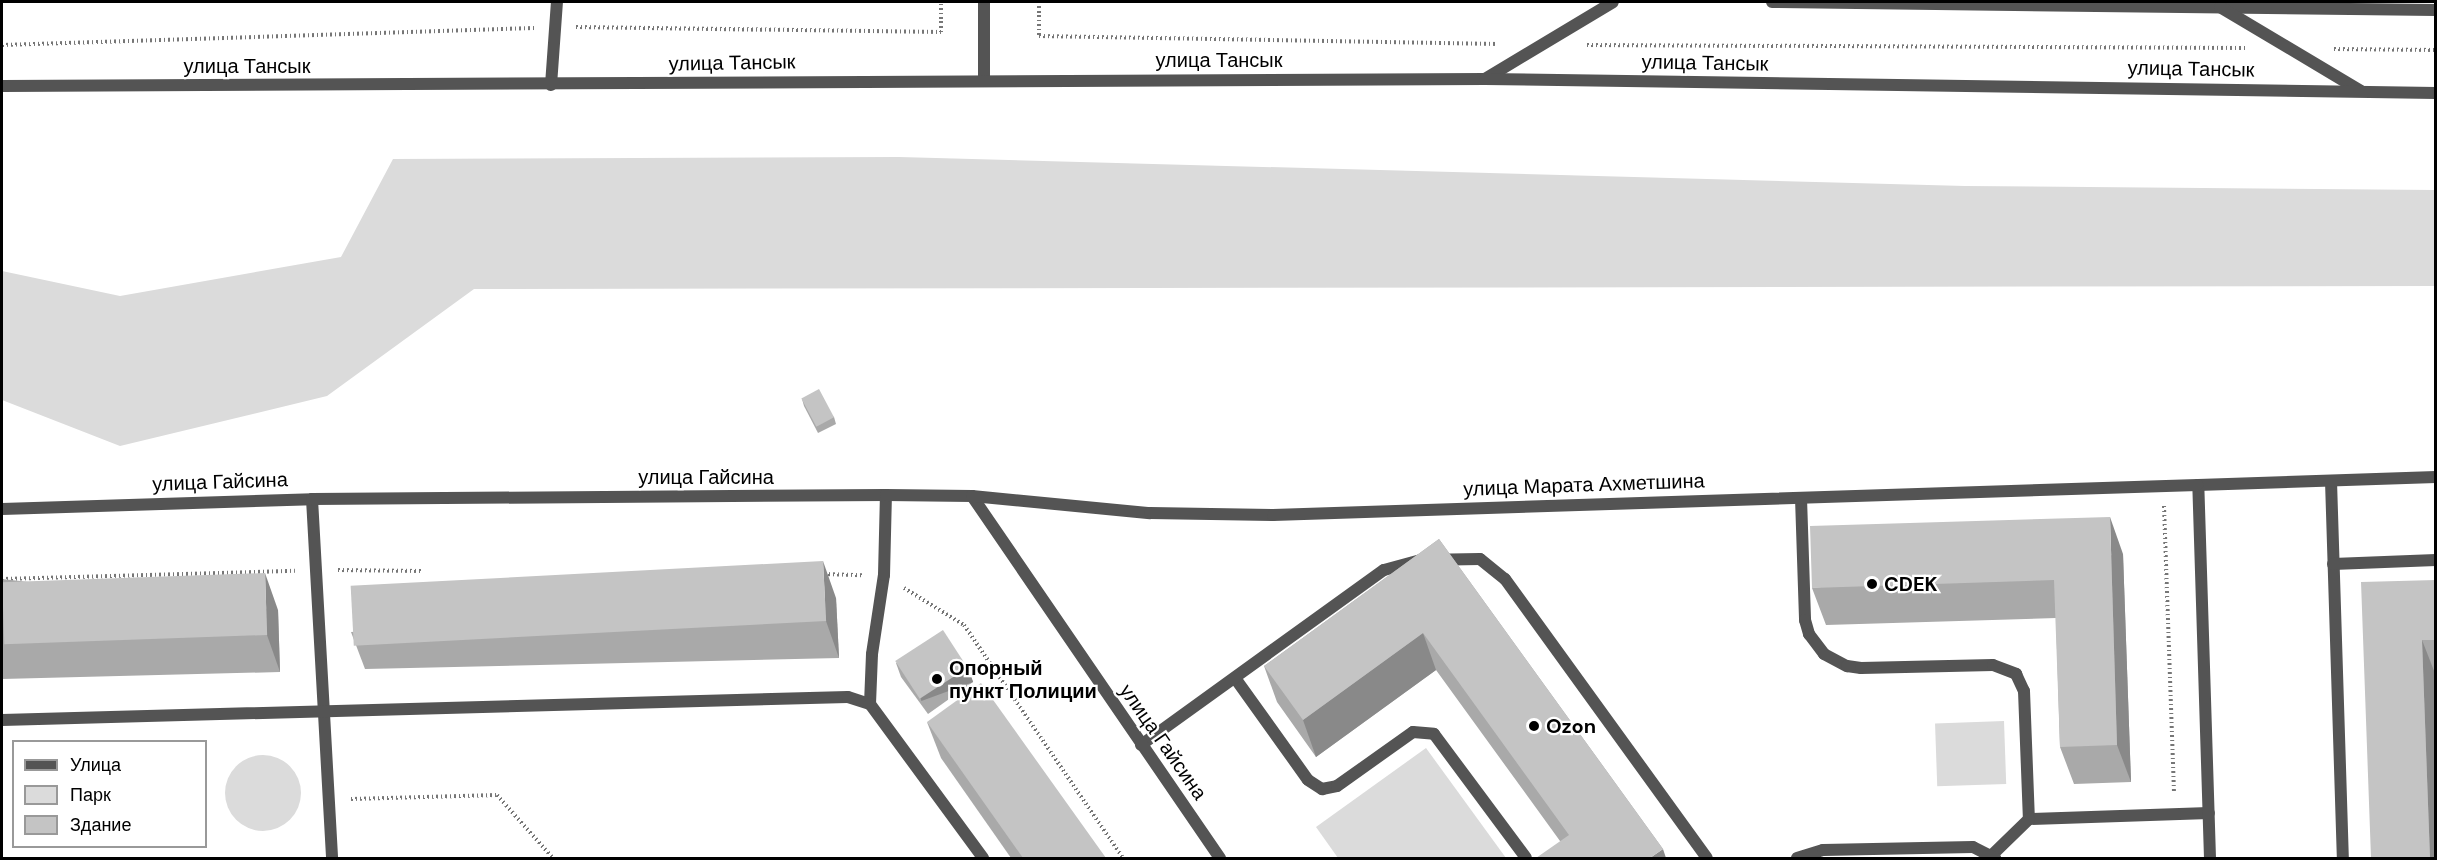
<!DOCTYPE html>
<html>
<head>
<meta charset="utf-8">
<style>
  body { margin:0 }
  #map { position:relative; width:2437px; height:860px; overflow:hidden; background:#fff; font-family:"DM Sans",sans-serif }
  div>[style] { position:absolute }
  .green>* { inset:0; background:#dbdbdb; transform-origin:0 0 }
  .round { border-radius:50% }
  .path>* { height:4px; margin-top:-2px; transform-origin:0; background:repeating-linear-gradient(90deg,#767676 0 1.5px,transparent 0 4.5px) }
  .lane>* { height:12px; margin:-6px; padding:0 6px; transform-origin:6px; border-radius:6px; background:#545454 }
  .street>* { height:12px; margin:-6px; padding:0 6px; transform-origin:6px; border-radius:6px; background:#545454 }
  .wall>* { inset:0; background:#a9a9a9 }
  .shaded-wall>* { inset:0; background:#898989; transform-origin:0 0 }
  .building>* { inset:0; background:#c4c4c4; transform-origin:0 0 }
  .dots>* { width:16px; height:16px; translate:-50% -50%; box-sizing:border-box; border:3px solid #fff; border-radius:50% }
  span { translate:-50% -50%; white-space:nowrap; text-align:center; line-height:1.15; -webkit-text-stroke:4.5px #fff; paint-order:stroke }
  .street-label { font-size:20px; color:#000 }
  .poi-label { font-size:20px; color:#000; font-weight:700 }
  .left { translate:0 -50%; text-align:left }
  .frame { position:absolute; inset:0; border:3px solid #000; pointer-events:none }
  .legend { position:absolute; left:12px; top:740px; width:195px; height:108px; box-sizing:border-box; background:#fff; border:2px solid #999; margin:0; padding:8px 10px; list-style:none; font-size:18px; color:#000 }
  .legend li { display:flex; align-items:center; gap:12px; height:30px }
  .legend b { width:30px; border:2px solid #999 }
</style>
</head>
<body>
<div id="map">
  <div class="green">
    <i style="clip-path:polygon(899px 157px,1965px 186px,2435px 190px,2435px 286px,474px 289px,327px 396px,120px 446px,2px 400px,2px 271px,120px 296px,341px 257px,393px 159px)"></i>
    <i style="left:2004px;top:721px;width:63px;height:69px;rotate:88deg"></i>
    <i style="clip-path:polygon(1426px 748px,1506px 858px,1338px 858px,1316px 827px)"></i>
    <i class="round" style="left:225px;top:755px;width:76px;height:76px"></i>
  </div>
  <div class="path">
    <i style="left:1039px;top:2px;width:34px;rotate:90deg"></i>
    <i style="left:1039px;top:36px;width:459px;rotate:1deg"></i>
    <i style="left:576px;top:27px;width:365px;rotate:0.8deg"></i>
    <i style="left:941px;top:32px;width:30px;rotate:-90deg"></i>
    <i style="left:2px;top:45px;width:533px;rotate:-1.83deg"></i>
    <i style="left:1587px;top:45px;width:658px;rotate:0.26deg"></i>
    <i style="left:2334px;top:49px;width:102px;rotate:0.6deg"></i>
    <i style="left:2164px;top:506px;width:287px;rotate:88deg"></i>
    <i style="left:338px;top:570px;width:83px;rotate:0.7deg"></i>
    <i style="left:824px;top:574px;width:38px;rotate:2deg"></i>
    <i style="left:2px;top:579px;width:293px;rotate:-1.6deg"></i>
    <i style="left:904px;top:588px;width:70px;rotate:31.7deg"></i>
    <i style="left:964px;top:625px;width:282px;rotate:55.7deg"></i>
    <i style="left:351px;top:799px;width:146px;rotate:-1.6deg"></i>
    <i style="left:497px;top:795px;width:84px;rotate:48.4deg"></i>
  </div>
  <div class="lane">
    <i style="left:1772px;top:2px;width:664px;rotate:0.69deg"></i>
    <i style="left:2220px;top:7px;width:164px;rotate:30.8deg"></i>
    <i style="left:1485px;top:79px;width:149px;rotate:-31deg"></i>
    <i style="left:551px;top:85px;width:83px;rotate:-85.9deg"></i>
    <i style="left:2331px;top:481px;width:377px;rotate:88.2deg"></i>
    <i style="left:1801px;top:498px;width:122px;rotate:88.1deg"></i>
    <i style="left:1805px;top:620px;width:15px;rotate:74deg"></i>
    <i style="left:1809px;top:634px;width:25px;rotate:53deg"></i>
    <i style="left:1824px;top:654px;width:26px;rotate:28deg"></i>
    <i style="left:1847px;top:666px;width:14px;rotate:8deg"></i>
    <i style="left:1861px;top:668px;width:132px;rotate:-1.3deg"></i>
    <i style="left:1993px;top:665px;width:25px;rotate:21deg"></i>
    <i style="left:2016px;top:674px;width:19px;rotate:65deg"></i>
    <i style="left:2024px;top:691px;width:128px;rotate:87.8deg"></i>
    <i style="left:2029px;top:819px;width:180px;rotate:-1.9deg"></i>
    <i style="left:312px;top:499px;width:360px;rotate:86.8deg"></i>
    <i style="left:2333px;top:564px;width:103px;rotate:-2.2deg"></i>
    <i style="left:1235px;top:678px;width:125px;rotate:54.4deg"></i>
    <i style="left:1308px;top:780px;width:17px;rotate:33deg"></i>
    <i style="left:1322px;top:789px;width:15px;rotate:-11deg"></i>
    <i style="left:1337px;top:786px;width:93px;rotate:-35.4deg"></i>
    <i style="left:1413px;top:732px;width:21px;rotate:5deg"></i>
    <i style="left:1434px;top:734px;width:154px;rotate:53.4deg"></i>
    <i style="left:870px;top:704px;width:50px;rotate:-87.7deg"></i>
    <i style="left:872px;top:654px;width:80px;rotate:-81.4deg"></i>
    <i style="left:884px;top:575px;width:80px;rotate:-88.6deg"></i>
    <i style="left:2px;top:720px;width:846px;rotate:-1.56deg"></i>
    <i style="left:848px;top:697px;width:23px;rotate:18deg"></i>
    <i style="left:870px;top:704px;width:191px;rotate:53.7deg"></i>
    <i style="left:1141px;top:745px;width:299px;rotate:-35.8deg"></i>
    <i style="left:1384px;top:570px;width:38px;rotate:-15deg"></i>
    <i style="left:1421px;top:560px;width:59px;rotate:-1deg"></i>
    <i style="left:1480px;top:559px;width:32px;rotate:39deg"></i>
    <i style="left:1505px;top:579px;width:344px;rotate:54.1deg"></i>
    <i style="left:1992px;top:855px;width:52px;rotate:-44.2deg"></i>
    <i style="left:1797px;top:858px;width:27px;rotate:-17deg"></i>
    <i style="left:1823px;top:850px;width:150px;rotate:-1.1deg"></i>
    <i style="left:1973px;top:847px;width:25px;rotate:27deg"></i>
    <i style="left:2210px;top:858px;width:373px;rotate:-91.8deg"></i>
    <i style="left:2198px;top:485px;width:238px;rotate:-1.9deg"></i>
  </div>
  <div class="street">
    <i style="left:984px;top:2px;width:77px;rotate:90deg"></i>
    <i style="left:2px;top:86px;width:1483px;rotate:-0.27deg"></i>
    <i style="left:1485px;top:79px;width:951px;rotate:0.84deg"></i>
    <i style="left:972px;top:496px;width:439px;rotate:55.6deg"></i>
    <i style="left:2px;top:509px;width:310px;rotate:-1.8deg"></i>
    <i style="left:312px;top:499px;width:574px;rotate:-0.4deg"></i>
    <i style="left:886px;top:495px;width:86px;rotate:0.7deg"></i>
    <i style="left:972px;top:496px;width:179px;rotate:5.5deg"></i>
    <i style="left:1150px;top:513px;width:123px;rotate:0.9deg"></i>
    <i style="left:1273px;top:515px;width:925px;rotate:-1.86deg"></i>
  </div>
  <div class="wall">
    <i style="clip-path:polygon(802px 399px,834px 417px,836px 424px,818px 433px,804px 406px)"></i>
    <i style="clip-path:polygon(1439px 539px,1663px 849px,1560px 841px,1436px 670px,1316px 757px,1277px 702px,1264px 666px)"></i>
    <i style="clip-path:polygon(2123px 554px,2131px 782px,2074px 784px,2060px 747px,2056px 618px,1826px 625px,1812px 588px)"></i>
    <i style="clip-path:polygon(2px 579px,278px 610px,280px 672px,2px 679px)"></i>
    <i style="clip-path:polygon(2436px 580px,2436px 858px,2371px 858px)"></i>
    <i style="clip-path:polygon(836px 598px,839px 658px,365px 669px,351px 632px)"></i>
    <i style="clip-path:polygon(896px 663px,968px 668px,973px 682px,928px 714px,901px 677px)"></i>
    <i style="clip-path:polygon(927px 722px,1106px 858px,1011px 858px,941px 758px)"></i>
  </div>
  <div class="shaded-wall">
    <i style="clip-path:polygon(2110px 517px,2123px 554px,2131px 782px,2117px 745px)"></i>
    <i style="clip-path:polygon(823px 561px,836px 598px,839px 658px,826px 621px)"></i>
    <i style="clip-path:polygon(265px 573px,278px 610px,280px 672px,267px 635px)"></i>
    <i style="clip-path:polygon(1423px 633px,1436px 670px,1316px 757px,1303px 720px)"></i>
    <i style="clip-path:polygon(2422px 640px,2436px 676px,2436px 858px,2430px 858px)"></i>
    <i style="left:968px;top:668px;width:15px;height:55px;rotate:70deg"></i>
    <i style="clip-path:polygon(1663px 849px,1666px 858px,1650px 858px)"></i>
  </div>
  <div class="building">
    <i style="left:819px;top:389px;width:32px;height:20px;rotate:62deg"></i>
    <i style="clip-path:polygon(2110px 517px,2117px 745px,2060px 747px,2054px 580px,1812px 588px,1810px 526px)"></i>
    <i style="clip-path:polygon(1439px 539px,1663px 849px,1650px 858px,1536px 858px,1569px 835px,1423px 633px,1303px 720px,1264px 666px)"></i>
    <i style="left:823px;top:561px;width:60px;height:473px;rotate:87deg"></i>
    <i style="left:265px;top:573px;width:62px;height:263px;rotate:88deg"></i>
    <i style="clip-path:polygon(2436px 580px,2436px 640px,2422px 640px,2430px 858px,2371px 858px,2361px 582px)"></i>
    <i style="left:943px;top:630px;width:45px;height:57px;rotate:57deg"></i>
    <i style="clip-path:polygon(981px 683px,1106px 858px,1023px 858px,927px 722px)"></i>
  </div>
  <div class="dots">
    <i style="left:1872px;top:584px;background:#000"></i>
    <i style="left:937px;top:679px;background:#000"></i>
    <i style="left:1534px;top:726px;background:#000"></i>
  </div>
  <div class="street-label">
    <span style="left:1219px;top:60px">улица Тансык</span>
    <span style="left:732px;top:63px;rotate:-1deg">улица Тансык</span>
    <span style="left:1705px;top:63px;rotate:1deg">улица Тансык</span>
    <span style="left:247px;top:66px">улица Тансык</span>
    <span style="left:2191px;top:69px;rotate:1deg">улица Тансык</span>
    <span style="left:706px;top:477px">улица Гайсина</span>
    <span style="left:220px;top:482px;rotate:-2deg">улица Гайсина</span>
    <span style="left:1584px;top:485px;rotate:-2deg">улица Марата Ахметшина</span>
    <span style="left:1163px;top:742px;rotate:55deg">улица Гайсина</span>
  </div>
  <div class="poi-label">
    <span class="left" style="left:1884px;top:584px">CDEK</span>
    <span class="left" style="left:949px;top:680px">Опорный<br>пункт Полиции</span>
    <span class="left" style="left:1546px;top:726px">Ozon</span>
  </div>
  <div class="frame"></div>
  <ul class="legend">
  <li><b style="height:8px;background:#545454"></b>Улица</li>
  <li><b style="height:16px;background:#dbdbdb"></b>Парк</li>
  <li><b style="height:16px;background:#c4c4c4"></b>Здание</li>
  </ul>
</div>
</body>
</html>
